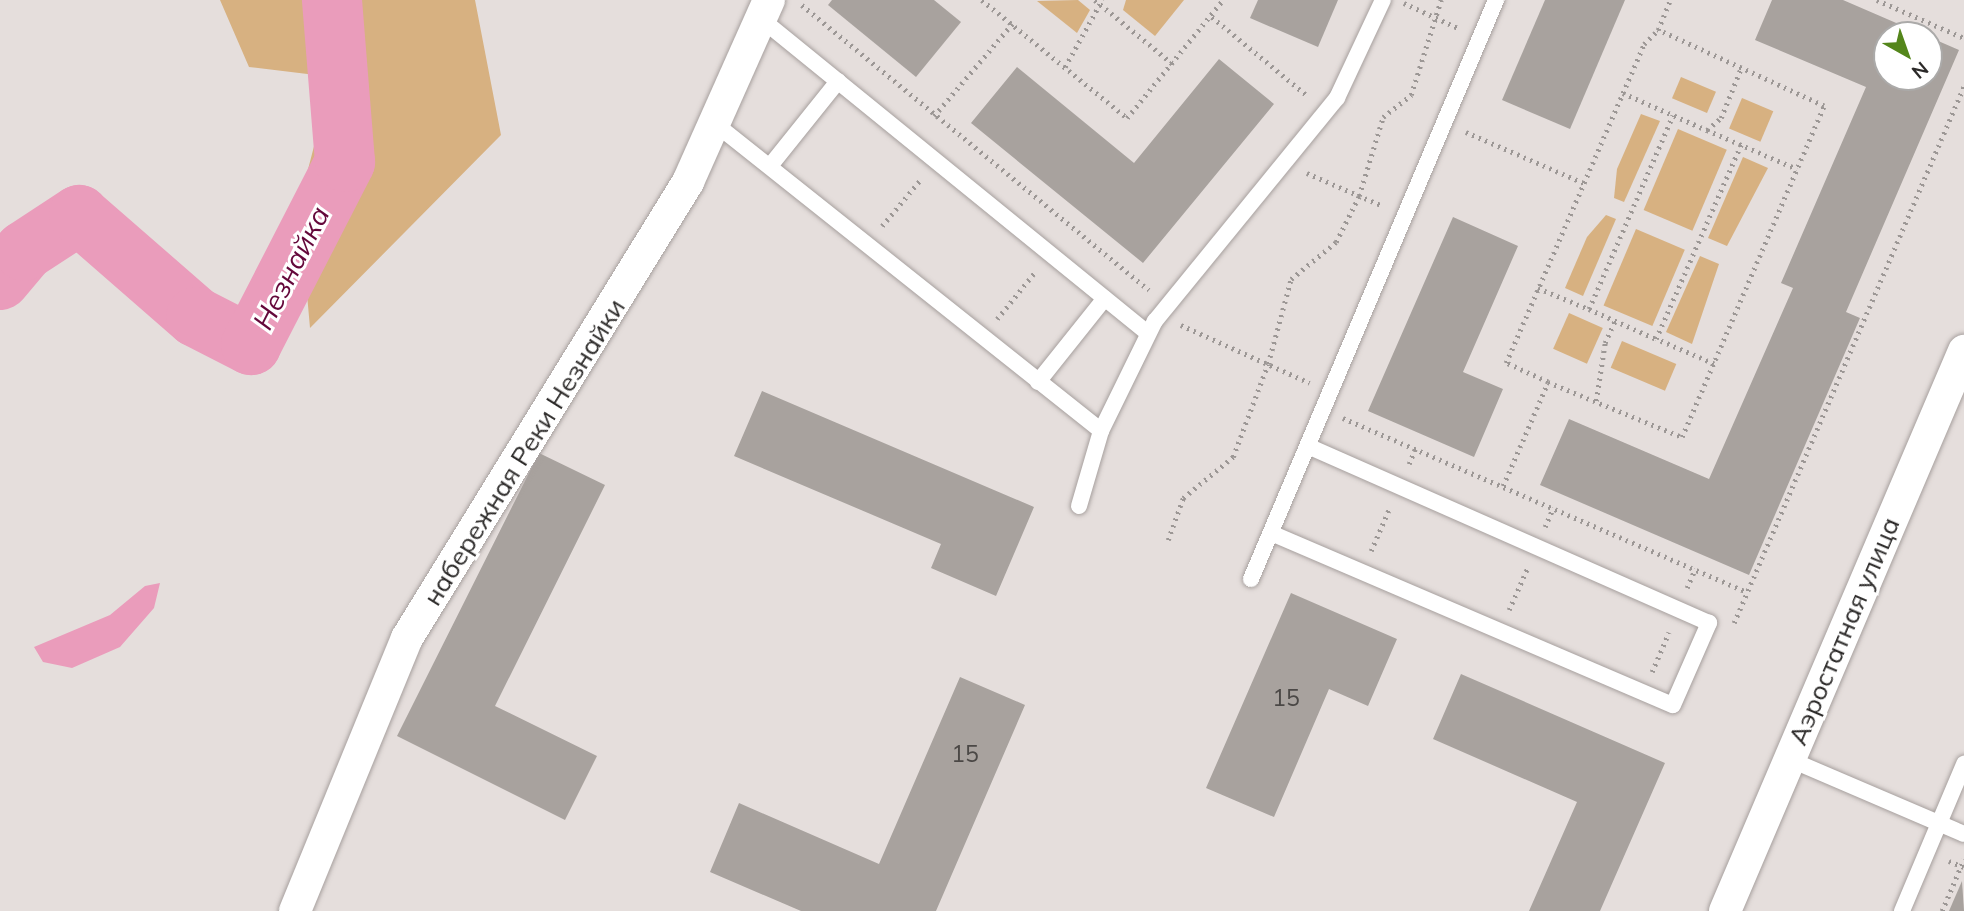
<!DOCTYPE html>
<html>
<head>
<meta charset="utf-8">
<style>
  body { margin:0 }
  #map { position:relative; width:1964px; height:911px; overflow:hidden; background:#e5dedc; font-family:Mulish,sans-serif }
  div>[style] { position:absolute }
  .green>* { inset:0; background:#d7b181; transform-origin:0 0 }
  .water>* { inset:0; background:#ea9cbb }
  .river>* { height:60px; margin:-30px; padding:0 30px; transform-origin:30px; border-radius:30px; background:#ea9cbb }
  .building>* { inset:0; background:#a8a29e }
  .path>* { height:4.5px; margin-top:-2.25px; transform-origin:0; background:repeating-linear-gradient(90deg,#9c9795 0 2px,transparent 0 7px) }
  .roads { filter:drop-shadow(0 0 2px #a7a09e) drop-shadow(0 0 2px #a7a09e) }
  .lane>* { height:16px; margin:-8px; padding:0 8px; transform-origin:8px; border-radius:8px; background:#fff }
  .street>* { height:32px; margin:-16px; padding:0 16px; transform-origin:16px; border-radius:16px; background:#fff }
  span { translate:-50% -50%; white-space:nowrap; text-align:center; line-height:1.15; -webkit-text-stroke:6px #fff; paint-order:stroke }
  .number-label { font-size:23px; color:#4b4846 }
  .number-label span { -webkit-text-stroke-width:0 }
  .street-label { font-size:26px; color:#2c2a29 }
  .water-label { font-size:28px; color:#64073a; font-style:italic }
  .north { position:absolute; left:1873px; top:21px; width:70px; height:70px; box-sizing:border-box; background:#fff; border:2px solid #abaaa9; border-radius:50%; rotate:140deg; font-size:19px; font-weight:700; line-height:28px; text-align:center; color:#2c2a29 }
  .north::after { content:''; display:block; margin:auto; width:24px; height:32px; background:#54861b; clip-path:polygon(50% 0,100% 100%,50% 72%,0 100%) }
</style>
</head>
<body>
<div id="map">
  <div class="green">
    <i style="clip-path:polygon(220px 0,475px 0,501px 135px,310px 328px,299px 204px,332px 77px,249px 67px)"></i>
    <i style="clip-path:polygon(1078px 0,1090px 10px,1077px 33px,1037px 1px)"></i>
    <i style="clip-path:polygon(1126px 0,1184px 0,1155px 36px,1123px 10px)"></i>
    <i style="left:1681px;top:77px;width:38px;height:23px;rotate:23deg"></i>
    <i style="left:1742px;top:98px;width:34px;height:33px;rotate:23deg"></i>
    <i style="clip-path:polygon(1641px 114px,1660px 121px,1624px 202px,1614px 198px,1617px 169px)"></i>
    <i style="left:1678px;top:129px;width:53px;height:88px;rotate:23deg"></i>
    <i style="clip-path:polygon(1743px 157px,1768px 168px,1727px 246px,1708px 238px)"></i>
    <i style="clip-path:polygon(1606px 215px,1616px 219px,1583px 296px,1565px 288px,1587px 237px)"></i>
    <i style="left:1636px;top:229px;width:53px;height:83px;rotate:23deg"></i>
    <i style="clip-path:polygon(1700px 256px,1719px 264px,1692px 344px,1666px 332px)"></i>
    <i style="left:1569px;top:313px;width:37px;height:39px;rotate:24deg"></i>
    <i style="left:1622px;top:341px;width:59px;height:29px;rotate:23deg"></i>
  </div>
  <div class="water">
    <i style="clip-path:polygon(160px 583px,154px 608px,120px 647px,72px 668px,43px 662px,34px 647px,110px 615px,145px 586px)"></i>
  </div>
  <div class="river">
    <i style="left:0;top:280px;width:38px;rotate:-50deg"></i>
    <i style="left:24px;top:251px;width:66px;rotate:-33.2deg"></i>
    <i style="left:79px;top:215px;width:155px;rotate:41.1deg"></i>
    <i style="left:196px;top:317px;width:62px;rotate:27deg"></i>
    <i style="left:251px;top:345px;width:206px;rotate:-62.8deg"></i>
    <i style="left:345px;top:162px;width:163px;rotate:-94.6deg"></i>
  </div>
  <div class="building">
    <i style="clip-path:polygon(832px 0,934px 0,961px 22px,916px 77px,828px 5px)"></i>
    <i style="clip-path:polygon(1258px 0,1338px 0,1318px 47px,1250px 18px)"></i>
    <i style="clip-path:polygon(1545px 0,1625px 0,1570px 129px,1502px 100px)"></i>
    <i style="clip-path:polygon(1772px 0,1843px 0,1924px 35px,1887px 35px,1887px 77px,1929px 77px,1929px 37px,1959px 50px,1846px 312px,1860px 318px,1749px 575px,1540px 485px,1569px 419px,1709px 479px,1793px 288px,1781px 283px,1866px 87px,1755px 40px)"></i>
    <i style="clip-path:polygon(1219px 59px,1274px 104px,1143px 263px,971px 123px,1017px 67px,1134px 163px)"></i>
    <i style="clip-path:polygon(1453px 217px,1518px 246px,1463px 372px,1503px 389px,1474px 457px,1368px 411px)"></i>
    <i style="clip-path:polygon(762px 391px,1034px 507px,996px 596px,931px 568px,941px 544px,734px 456px)"></i>
    <i style="clip-path:polygon(539px 453px,605px 485px,495px 706px,597px 756px,565px 820px,397px 736px)"></i>
    <i style="clip-path:polygon(1291px 593px,1397px 639px,1368px 706px,1329px 689px,1274px 817px,1206px 788px)"></i>
    <i style="clip-path:polygon(1461px 674px,1665px 763px,1600px 911px,1529px 911px,1577px 802px,1433px 739px)"></i>
    <i style="clip-path:polygon(960px 677px,1025px 705px,936px 911px,801px 911px,710px 872px,739px 803px,879px 864px)"></i>
    <i style="clip-path:polygon(1962px 881px,1964px 911px,1949px 911px)"></i>
  </div>
  <div class="path">
    <i style="left:982px;top:0;width:187px;rotate:39.1deg"></i>
    <i style="left:1127px;top:118px;width:152px;rotate:-50.9deg"></i>
    <i style="left:1095px;top:0;width:101px;rotate:39.4deg"></i>
    <i style="left:1877px;top:0;width:95px;rotate:23.6deg"></i>
    <i style="left:1404px;top:3px;width:62px;rotate:24.9deg"></i>
    <i style="left:802px;top:5px;width:449px;rotate:39.4deg"></i>
    <i style="left:1212px;top:17px;width:124px;rotate:39.5deg"></i>
    <i style="left:1065px;top:67px;width:77px;rotate:-61.1deg"></i>
    <i style="left:1623px;top:93px;width:92px;rotate:23.8deg"></i>
    <i style="left:1707px;top:130px;width:18px;rotate:-41deg"></i>
    <i style="left:1721px;top:118px;width:54px;rotate:-68.2deg"></i>
    <i style="left:934px;top:116px;width:121px;rotate:-49.7deg"></i>
    <i style="left:1707px;top:130px;width:98px;rotate:23.4deg"></i>
    <i style="left:1466px;top:132px;width:129px;rotate:23.4deg"></i>
    <i style="left:1307px;top:173px;width:83px;rotate:23.5deg"></i>
    <i style="left:882px;top:226px;width:61px;rotate:-50.3deg"></i>
    <i style="left:1538px;top:288px;width:55px;rotate:22.4deg"></i>
    <i style="left:1589px;top:309px;width:211px;rotate:-66.6deg"></i>
    <i style="left:1589px;top:309px;width:73px;rotate:24.1deg"></i>
    <i style="left:997px;top:319px;width:60px;rotate:-51deg"></i>
    <i style="left:1181px;top:325px;width:141px;rotate:24.2deg"></i>
    <i style="left:1714px;top:364px;width:63px;rotate:-156.7deg"></i>
    <i style="left:1656px;top:339px;width:213px;rotate:-66.4deg"></i>
    <i style="left:1548px;top:382px;width:46px;rotate:-155.7deg"></i>
    <i style="left:1506px;top:363px;width:348px;rotate:-66.6deg"></i>
    <i style="left:1644px;top:44px;width:20px;rotate:-45deg"></i>
    <i style="left:1596px;top:401px;width:59px;rotate:-81.2deg"></i>
    <i style="left:1605px;top:343px;width:24px;rotate:-66deg"></i>
    <i style="left:1343px;top:418px;width:440px;rotate:23.3deg"></i>
    <i style="left:1409px;top:464px;width:16px;rotate:-68deg"></i>
    <i style="left:1503px;top:486px;width:113px;rotate:-66.6deg"></i>
    <i style="left:1548px;top:382px;width:145px;rotate:22.3deg"></i>
    <i style="left:1682px;top:437px;width:360px;rotate:-66.8deg"></i>
    <i style="left:1824px;top:106px;width:183px;rotate:-155.4deg"></i>
    <i style="left:1658px;top:30px;width:32px;rotate:-68deg"></i>
    <i style="left:1545px;top:527px;width:21px;rotate:-67deg"></i>
    <i style="left:1168px;top:540px;width:45px;rotate:-70.3deg"></i>
    <i style="left:1183px;top:498px;width:65px;rotate:-39.4deg"></i>
    <i style="left:1233px;top:457px;width:99px;rotate:-69.4deg"></i>
    <i style="left:1268px;top:364px;width:88px;rotate:-74.9deg"></i>
    <i style="left:1291px;top:279px;width:58px;rotate:-39.4deg"></i>
    <i style="left:1336px;top:242px;width:51px;rotate:-63.4deg"></i>
    <i style="left:1359px;top:196px;width:83px;rotate:-73.1deg"></i>
    <i style="left:1383px;top:117px;width:36px;rotate:-38deg"></i>
    <i style="left:1411px;top:95px;width:100px;rotate:-72.5deg"></i>
    <i style="left:1371px;top:551px;width:48px;rotate:-66.6deg"></i>
    <i style="left:1687px;top:588px;width:21px;rotate:-67deg"></i>
    <i style="left:1509px;top:610px;width:47px;rotate:-66.2deg"></i>
    <i style="left:1734px;top:623px;width:584px;rotate:-66.81deg"></i>
    <i style="left:1652px;top:672px;width:43px;rotate:-67deg"></i>
    <i style="left:1949px;top:861px;width:16px;rotate:22deg"></i>
    <i style="left:1942px;top:911px;width:56px;rotate:-67.1deg"></i>
  </div>
  <div class="roads">
    <div class="lane">
      <i style="left:760px;top:18px;width:500px;rotate:39.1deg"></i>
      <i style="left:713px;top:122px;width:496px;rotate:38.5deg"></i>
      <i style="left:770px;top:166px;width:109px;rotate:-51.3deg"></i>
      <i style="left:1038px;top:382px;width:107px;rotate:-51.4deg"></i>
      <i style="left:1079px;top:506px;width:78px;rotate:-73.7deg"></i>
      <i style="left:1101px;top:431px;width:123px;rotate:-63.9deg"></i>
      <i style="left:1155px;top:321px;width:288px;rotate:-50.8deg"></i>
      <i style="left:1337px;top:98px;width:108px;rotate:-64.9deg"></i>
      <i style="left:1271px;top:533px;width:437px;rotate:23.2deg"></i>
      <i style="left:1673px;top:705px;width:90px;rotate:-66.3deg"></i>
      <i style="left:1709px;top:623px;width:438px;rotate:-156.2deg"></i>
      <i style="left:1251px;top:579px;width:629px;rotate:-67.06deg"></i>
      <i style="left:1789px;top:759px;width:190px;rotate:23.2deg"></i>
      <i style="left:1902px;top:911px;width:160px;rotate:-67.1deg"></i>
    </div>
    <div class="street">
      <i style="left:295px;top:911px;width:295px;rotate:-67.7deg"></i>
      <i style="left:407px;top:638px;width:536px;rotate:-58.36deg"></i>
      <i style="left:688px;top:182px;width:199px;rotate:-66deg"></i>
      <i style="left:1725px;top:911px;width:609px;rotate:-66.89deg"></i>
    </div>
  </div>
  <div class="number-label">
    <span style="left:1286px;top:698px">15</span>
    <span style="left:965px;top:754px">15</span>
  </div>
  <div class="street-label">
    <span style="left:524px;top:452px;rotate:-58deg">набережная Реки Незнайки</span>
    <span style="left:1844px;top:631px;rotate:-67deg">Аэростатная улица</span>
  </div>
  <div class="water-label">
    <span style="left:291px;top:268px;rotate:-63deg">Незнайка</span>
  </div>
  <div class="north">N</div>
</div>
</body>
</html>
